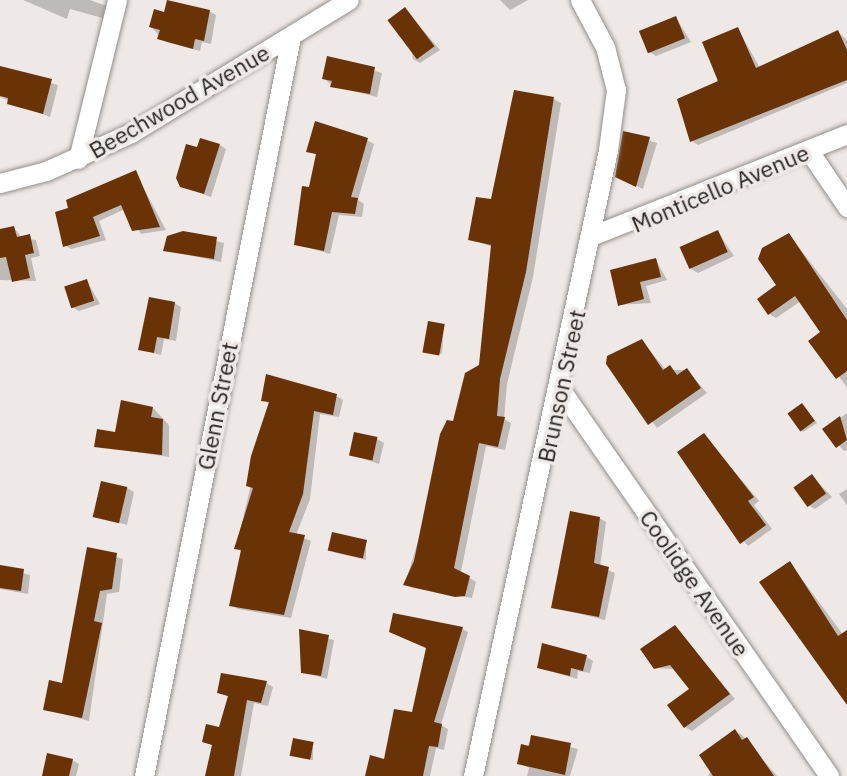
<!DOCTYPE html>
<html>
<head>
<meta charset="utf-8">
<style>
  body { margin:0 }
  #map { position:relative; width:847px; height:776px; overflow:hidden; background:#eee9e7; font-family:"IBM Plex Sans",sans-serif }
  div>[style] { position:absolute }
  .shadow>* { inset:0; background:#0003 }
  .building>* { inset:0; background:#6a3305; transform-origin:0 0 }
  .roads { filter:drop-shadow(0 0 2px #928e8c) drop-shadow(0 0 2px #928e8c) }
  .street>* { height:19px; margin:-9.5px; padding:0 9.5px; transform-origin:9.5px; border-radius:9.5px; background:#fff }
  span { translate:-50% -50%; white-space:nowrap; text-align:center; line-height:1.15; -webkit-text-stroke:7px #eee9e7; paint-order:stroke }
  .street-label { font-size:23px; color:#272625 }
</style>
</head>
<body>
<div id="map">
  <div class="shadow">
    <i style="clip-path:polygon(23px 0,90px 0,109px 7px,106px 19px,70px 9px,67px 19px)"></i>
    <i style="clip-path:polygon(500px 0,528px 0,510px 10px)"></i>
    <i style="clip-path:polygon(405px 9px,440px 50px,420px 63px,413px 59px)"></i>
    <i style="clip-path:polygon(209px 11px,216px 15px,211px 44px,202px 42px,200px 51px,166px 42px,151px 27px,165px 14px)"></i>
    <i style="clip-path:polygon(676px 18px,691px 42px,656px 56px,649px 52px)"></i>
    <i style="clip-path:polygon(738px 29px,760px 68px,838px 32px,847px 40px,847px 83px,698px 145px,692px 141px)"></i>
    <i style="clip-path:polygon(328px 58px,382px 73px,377px 97px,332px 86px,324px 78px)"></i>
    <i style="clip-path:polygon(0 68px,58px 85px,50px 117px,0 97px)"></i>
    <i style="clip-path:polygon(554px 99px,561px 103px,533px 277px,507px 384px,504px 419px,511px 423px,505px 450px,486px 446px,461px 572px,476px 582px,472px 598px,412px 588px,405px 584px,454px 423px,481px 366px,493px 247px,470px 239px)"></i>
    <i style="clip-path:polygon(624px 133px,657px 143px,643px 189px,624px 180px)"></i>
    <i style="clip-path:polygon(367px 140px,374px 144px,358px 200px,364px 204px,362px 217px,339px 215px,330px 254px,296px 244px,317px 155px,308px 151px)"></i>
    <i style="clip-path:polygon(220px 145px,226px 149px,211px 197px,181px 186px,199px 149px)"></i>
    <i style="clip-path:polygon(135px 172px,166px 230px,141px 234px,125px 209px,99px 221px,106px 240px,71px 249px,64px 245px,70px 209px)"></i>
    <i style="clip-path:polygon(14px 228px,22px 238px,36px 240px,40px 256px,31px 258px,36px 281px,0 280px,0 231px)"></i>
    <i style="clip-path:polygon(718px 232px,734px 256px,698px 273px,691px 269px)"></i>
    <i style="clip-path:polygon(183px 233px,224px 243px,221px 262px,165px 250px)"></i>
    <i style="clip-path:polygon(789px 235px,847px 309px,847px 387px,811px 341px,823px 332px,801px 301px,776px 318px,769px 314px)"></i>
    <i style="clip-path:polygon(656px 260px,667px 280px,646px 286px,651px 303px,619px 305px)"></i>
    <i style="clip-path:polygon(87px 281px,100px 304px,79px 311px,72px 307px)"></i>
    <i style="clip-path:polygon(174px 303px,181px 307px,176px 341px,164px 339px,161px 355px,140px 349px)"></i>
    <i style="clip-path:polygon(444px 325px,442px 354px,425px 351px)"></i>
    <i style="clip-path:polygon(642px 341px,666px 370px,687px 370px,707px 393px,657px 428px,608px 364px)"></i>
    <i style="clip-path:polygon(336px 396px,343px 400px,339px 417px,320px 414px,310px 499px,296px 535px,311px 541px,291px 618px,238px 609px,231px 605px,242px 552px,236px 548px,270px 404px,263px 400px)"></i>
    <i style="clip-path:polygon(802px 405px,817px 423px,803px 432px,801px 430px)"></i>
    <i style="clip-path:polygon(153px 408px,169px 425px,169px 457px,96px 446px)"></i>
    <i style="clip-path:polygon(847px 413px,847px 450px,844px 451px,824px 429px)"></i>
    <i style="clip-path:polygon(704px 435px,759px 501px,754px 505px,772px 529px,748px 546px,717px 511px)"></i>
    <i style="clip-path:polygon(377px 439px,384px 443px,379px 464px,351px 455px)"></i>
    <i style="clip-path:polygon(812px 476px,832px 497px,815px 509px,808px 505px)"></i>
    <i style="clip-path:polygon(127px 488px,134px 492px,127px 525px,96px 516px)"></i>
    <i style="clip-path:polygon(847px 489px,847px 505px,839px 494px)"></i>
    <i style="clip-path:polygon(599px 518px,606px 522px,600px 567px,615px 573px,605px 620px,552px 607px)"></i>
    <i style="clip-path:polygon(366px 542px,366px 560px,333px 552px)"></i>
    <i style="clip-path:polygon(88px 549px,123px 559px,119px 592px,107px 594px,89px 721px,45px 709px,64px 685px)"></i>
    <i style="clip-path:polygon(790px 563px,847px 640px,847px 702px)"></i>
    <i style="clip-path:polygon(0 567px,30px 575px,28px 594px,0 589px)"></i>
    <i style="clip-path:polygon(675px 627px,735px 699px,692px 731px,685px 727px,692px 689px,675px 669px,655px 668px)"></i>
    <i style="clip-path:polygon(461px 628px,468px 632px,441px 725px,448px 729px,444px 750px,436px 748px,430px 776px,368px 776px,386px 761px)"></i>
    <i style="clip-path:polygon(301px 632px,334px 640px,327px 679px,303px 672px)"></i>
    <i style="clip-path:polygon(587px 657px,593px 661px,590px 673px,578px 671px,577px 679px,539px 668px)"></i>
    <i style="clip-path:polygon(266px 683px,273px 687px,268px 706px,254px 703px,241px 776px,207px 776px,214px 746px,204px 741px,221px 729px,229px 697px,219px 692px)"></i>
    <i style="clip-path:polygon(735px 731px,742px 735px,777px 776px,708px 776px)"></i>
    <i style="clip-path:polygon(532px 737px,578px 749px,570px 776px,527px 776px,529px 768px,519px 763px)"></i>
    <i style="clip-path:polygon(313px 744px,313px 760px,294px 756px)"></i>
    <i style="clip-path:polygon(72px 760px,79px 764px,76px 776px,43px 776px)"></i>
  </div>
  <div class="building">
    <i style="clip-path:polygon(167px 0,210px 10px,204px 41px,195px 39px,193px 49px,157px 39px,160px 30px,149px 27px,154px 9px,164px 12px)"></i>
    <i style="left:405px;top:7px;width:49px;height:22px;rotate:53deg"></i>
    <i style="left:676px;top:16px;width:24px;height:40px;rotate:68deg"></i>
    <i style="clip-path:polygon(738px 27px,756px 68px,838px 30px,847px 50px,847px 80px,690px 142px,677px 99px,718px 81px,702px 42px)"></i>
    <i style="clip-path:polygon(327px 56px,375px 67px,370px 94px,330px 87px,332px 81px,322px 79px)"></i>
    <i style="clip-path:polygon(0 66px,52px 79px,43px 114px,7px 104px,8px 98px,0 96px)"></i>
    <i style="clip-path:polygon(514px 90px,554px 97px,526px 272px,500px 379px,497px 416px,505px 417px,498px 447px,479px 443px,454px 568px,470px 576px,465px 596px,455px 597px,403px 585px,414px 561px,440px 434px,447px 420px,453px 421px,465px 373px,479px 365px,491px 245px,468px 240px,476px 197px,491px 199px)"></i>
    <i style="clip-path:polygon(315px 121px,368px 138px,351px 197px,358px 198px,355px 214px,332px 212px,324px 251px,294px 245px,302px 186px,309px 187px,316px 154px,306px 152px)"></i>
    <i style="clip-path:polygon(623px 131px,650px 137px,636px 187px,615px 177px)"></i>
    <i style="clip-path:polygon(200px 138px,220px 144px,204px 194px,180px 187px,176px 178px,186px 144px,197px 147px)"></i>
    <i style="clip-path:polygon(136px 170px,160px 227px,132px 231px,121px 205px,93px 217px,100px 236px,63px 247px,55px 212px,68px 208px,66px 200px)"></i>
    <i style="clip-path:polygon(14px 226px,17px 237px,30px 234px,34px 253px,25px 255px,30px 278px,12px 282px,6px 257px,0 258px,0 229px)"></i>
    <i style="left:718px;top:230px;width:24px;height:42px;rotate:66deg"></i>
    <i style="clip-path:polygon(183px 231px,217px 237px,214px 259px,163px 251px,167px 236px)"></i>
    <i style="clip-path:polygon(789px 233px,847px 320px,847px 371px,836px 379px,808px 341px,820px 332px,795px 296px,768px 315px,757px 299px,776px 285px,758px 259px,762px 248px)"></i>
    <i style="clip-path:polygon(656px 258px,661px 277px,640px 282px,644px 299px,618px 306px,610px 270px)"></i>
    <i style="left:87px;top:279px;width:23px;height:24px;rotate:72deg"></i>
    <i style="clip-path:polygon(149px 297px,175px 302px,169px 339px,157px 337px,154px 353px,138px 350px)"></i>
    <i style="left:428px;top:321px;width:17px;height:32px;rotate:10deg"></i>
    <i style="clip-path:polygon(642px 339px,663px 370px,670px 365px,677px 375px,687px 368px,701px 388px,648px 425px,606px 364px,607px 356px)"></i>
    <i style="clip-path:polygon(266px 374px,337px 394px,333px 415px,314px 411px,303px 494px,289px 532px,305px 535px,284px 615px,229px 606px,241px 550px,234px 549px,253px 488px,246px 486px,251px 456px,269px 402px,261px 401px)"></i>
    <i style="clip-path:polygon(121px 400px,153px 407px,151px 417px,163px 419px,162px 455px,94px 447px,97px 429px,115px 432px)"></i>
    <i style="left:802px;top:403px;width:22px;height:18px;rotate:54deg"></i>
    <i style="clip-path:polygon(840px 416px,847px 440px,836px 448px,822px 429px)"></i>
    <i style="left:354px;top:432px;width:24px;height:24px;rotate:12deg"></i>
    <i style="clip-path:polygon(704px 433px,754px 497px,748px 501px,766px 525px,740px 544px,677px 452px)"></i>
    <i style="left:812px;top:474px;width:24px;height:23px;rotate:54deg"></i>
    <i style="left:101px;top:481px;width:27px;height:37px;rotate:13deg"></i>
    <i style="clip-path:polygon(570px 511px,600px 517px,594px 563px,609px 567px,599px 617px,551px 608px)"></i>
    <i style="left:332px;top:532px;width:36px;height:19px;rotate:13deg"></i>
    <i style="clip-path:polygon(87px 547px,117px 553px,112px 589px,100px 591px,94px 621px,102px 623px,82px 718px,43px 710px,49px 680px,62px 683px)"></i>
    <i style="clip-path:polygon(790px 561px,838px 636px,847px 630px,847px 705px,759px 582px)"></i>
    <i style="clip-path:polygon(0 565px,24px 569px,21px 591px,0 588px)"></i>
    <i style="clip-path:polygon(393px 613px,463px 627px,434px 722px,442px 724px,438px 747px,429px 746px,423px 776px,365px 776px,370px 755px,384px 759px,394px 709px,412px 712px,426px 648px,389px 632px)"></i>
    <i style="clip-path:polygon(675px 625px,730px 694px,684px 728px,667px 705px,689px 689px,670px 665px,654px 669px,640px 649px)"></i>
    <i style="clip-path:polygon(299px 629px,329px 635px,321px 676px,301px 673px)"></i>
    <i style="clip-path:polygon(542px 643px,587px 655px,583px 671px,571px 668px,570px 676px,537px 668px)"></i>
    <i style="clip-path:polygon(221px 673px,267px 681px,261px 703px,247px 700px,234px 776px,205px 776px,212px 745px,202px 742px,206px 724px,219px 727px,228px 696px,217px 693px)"></i>
    <i style="clip-path:polygon(735px 729px,742px 740px,747px 737px,774px 776px,713px 776px,699px 755px)"></i>
    <i style="clip-path:polygon(531px 735px,571px 743px,565px 775px,517px 764px,521px 744px,529px 746px)"></i>
    <i style="left:293px;top:738px;width:21px;height:18px;rotate:11deg"></i>
    <i style="clip-path:polygon(47px 753px,73px 759px,69px 776px,42px 776px)"></i>
  </div>
  <div class="roads">
    <div class="street">
      <i style="left:809px;top:151px;width:68px;rotate:55.8deg"></i>
      <i style="left:78px;top:159px;width:164px;rotate:-76.2deg"></i>
      <i style="left:0;top:183px;width:48px;rotate:-14.6deg"></i>
      <i style="left:46px;top:171px;width:93px;rotate:-24.1deg"></i>
      <i style="left:131px;top:133px;width:255px;rotate:-31.4deg"></i>
      <i style="left:591px;top:236px;width:276px;rotate:-21.7deg"></i>
      <i style="left:561px;top:390px;width:470px;rotate:55.2deg"></i>
      <i style="left:144px;top:776px;width:753px;rotate:-78.75deg"></i>
      <i style="left:473px;top:776px;width:640px;rotate:-77.83deg"></i>
      <i style="left:608px;top:150px;width:61px;rotate:-82.4deg"></i>
      <i style="left:616px;top:90px;width:44px;rotate:-104.3deg"></i>
      <i style="left:605px;top:47px;width:53px;rotate:-118deg"></i>
    </div>
  </div>
  <div class="street-label">
    <span style="left:179px;top:101px;rotate:-30deg">Beechwood Avenue</span>
    <span style="left:720px;top:188px;rotate:-23deg">Monticello Avenue</span>
    <span style="left:561px;top:386px;rotate:-78deg">Brunson Street</span>
    <span style="left:217px;top:406px;rotate:-79deg">Glenn Street</span>
    <span style="left:695px;top:583px;rotate:55deg">Coolidge Avenue</span>
  </div>
</div>
</body>
</html>
